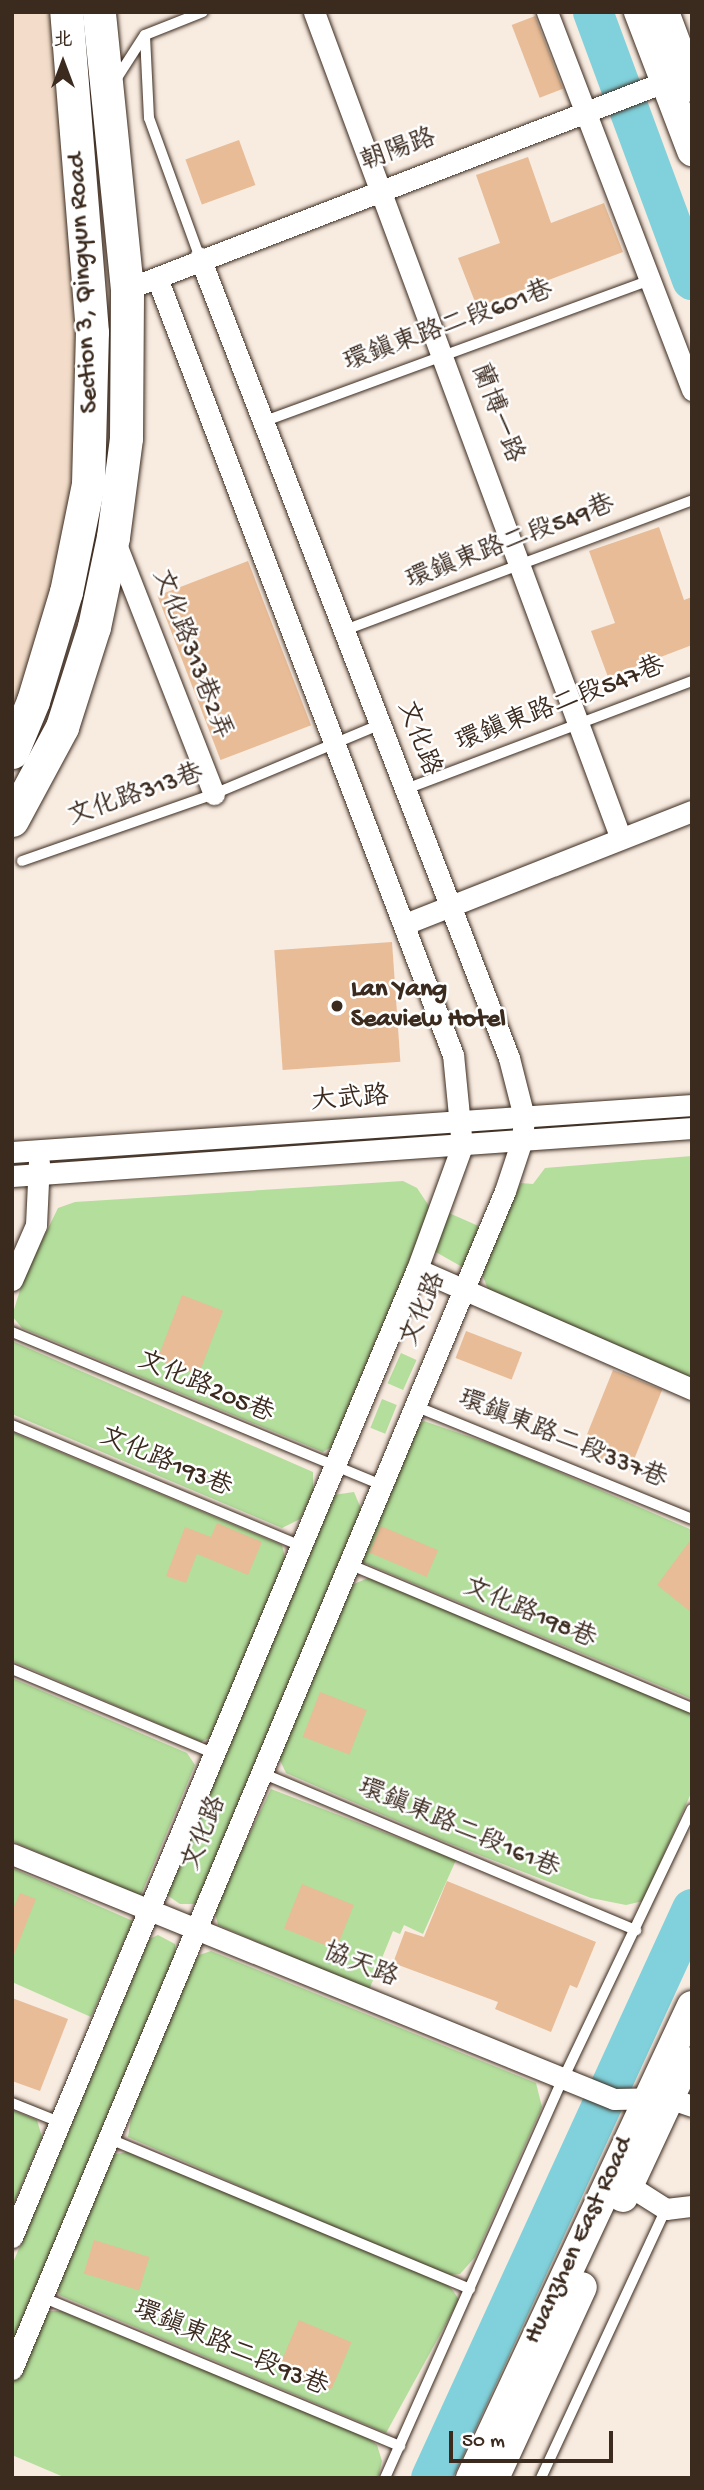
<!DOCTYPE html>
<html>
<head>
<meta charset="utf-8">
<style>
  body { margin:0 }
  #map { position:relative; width:704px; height:2490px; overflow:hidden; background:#f8ebe0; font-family:"Gochi Hand","LXGW WenKai TC",sans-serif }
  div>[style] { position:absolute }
  .built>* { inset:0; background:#f3ddca }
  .green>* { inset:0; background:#b3de9c; transform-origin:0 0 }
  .river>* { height:40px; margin:-20px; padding:0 20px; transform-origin:20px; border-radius:20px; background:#80d1db }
  .building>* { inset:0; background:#e7bc97; transform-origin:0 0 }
  .roads { filter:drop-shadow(0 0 2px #3b2a1e) drop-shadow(0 0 2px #3b2a1e) }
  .lane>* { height:10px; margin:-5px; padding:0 5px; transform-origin:5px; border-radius:5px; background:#fff }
  .street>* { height:21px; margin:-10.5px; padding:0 10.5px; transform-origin:10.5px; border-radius:10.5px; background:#fff }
  .secondary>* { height:30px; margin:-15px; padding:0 15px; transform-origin:15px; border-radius:15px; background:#fff }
  .primary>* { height:33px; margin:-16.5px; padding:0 16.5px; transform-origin:16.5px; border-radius:16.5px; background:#fff }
  .dots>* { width:19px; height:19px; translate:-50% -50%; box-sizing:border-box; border:4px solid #fff; border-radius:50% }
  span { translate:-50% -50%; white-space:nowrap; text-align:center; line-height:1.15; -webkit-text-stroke:5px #fff; paint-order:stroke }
  .street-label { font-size:26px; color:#3b2a1e }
  .poi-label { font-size:26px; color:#3b2a1e; font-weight:700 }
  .left { translate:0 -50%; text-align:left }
  .frame { position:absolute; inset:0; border:14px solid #3b2a1e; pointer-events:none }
  .north { position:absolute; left:28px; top:28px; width:70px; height:70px; -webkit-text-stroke:5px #fff; paint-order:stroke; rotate:0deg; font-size:19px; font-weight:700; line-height:28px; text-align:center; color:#3b2a1e }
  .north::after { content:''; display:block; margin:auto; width:24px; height:32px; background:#3b2a1e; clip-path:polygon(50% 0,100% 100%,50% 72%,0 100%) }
  .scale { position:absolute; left:449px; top:2431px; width:164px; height:32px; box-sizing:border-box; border:4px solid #3b2a1e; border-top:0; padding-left:9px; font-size:21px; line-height:24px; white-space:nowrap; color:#3b2a1e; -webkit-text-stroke:5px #fff; paint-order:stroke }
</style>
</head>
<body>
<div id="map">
  <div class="built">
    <i style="clip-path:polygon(12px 12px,56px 12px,84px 322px,72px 531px,12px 730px)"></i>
  </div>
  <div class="green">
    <i style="clip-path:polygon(692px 1156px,692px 1378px,488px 1289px,482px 1274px,484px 1260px,521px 1183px,533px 1184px,545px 1168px)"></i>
    <i style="clip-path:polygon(403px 1181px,417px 1188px,429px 1206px,427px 1222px,336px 1444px,323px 1452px,22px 1328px,12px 1316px,23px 1280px,58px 1208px,75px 1202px)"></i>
    <i style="clip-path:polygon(449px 1213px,483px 1228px,464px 1268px,434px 1251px)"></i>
    <i style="clip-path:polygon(12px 1341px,313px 1472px,313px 1493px,300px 1519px,282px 1528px,12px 1414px)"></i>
    <i style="left:401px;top:1353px;width:17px;height:33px;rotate:24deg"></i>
    <i style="left:382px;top:1399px;width:16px;height:31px;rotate:22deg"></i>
    <i style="clip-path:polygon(424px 1421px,508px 1450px,692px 1530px,692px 1699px,362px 1562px,410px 1431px)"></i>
    <i style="clip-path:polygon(12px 1432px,282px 1545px,286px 1562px,213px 1736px,201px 1742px,12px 1661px)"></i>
    <i style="clip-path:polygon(354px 1492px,362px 1511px,196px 1904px,180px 1904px,167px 1895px,333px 1495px)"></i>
    <i style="clip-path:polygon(368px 1578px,692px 1712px,692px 1791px,643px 1901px,626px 1905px,591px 1898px,443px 1841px,286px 1773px,278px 1756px,310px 1686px,339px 1605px,347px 1587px)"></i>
    <i style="clip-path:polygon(12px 1678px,187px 1753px,195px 1765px,140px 1897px,12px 1841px)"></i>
    <i style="clip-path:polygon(271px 1789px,456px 1860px,423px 1934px,404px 1925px,400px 1934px,393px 1931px,369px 1990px,218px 1925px,215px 1913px,219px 1898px)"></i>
    <i style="clip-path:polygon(12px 1868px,133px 1921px,91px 2017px,12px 1982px)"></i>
    <i style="clip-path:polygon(158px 1935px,175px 1944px,175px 1956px,12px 2348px,12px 2265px,149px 1939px)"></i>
    <i style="clip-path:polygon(211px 1951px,536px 2083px,542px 2107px,475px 2257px,460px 2274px,450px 2275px,379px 2247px,128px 2137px,134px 2099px,189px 1971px,199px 1955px)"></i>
    <i style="clip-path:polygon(12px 2110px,37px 2120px,42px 2137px,12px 2208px)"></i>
    <i style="clip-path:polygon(127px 2152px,445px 2282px,454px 2292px,459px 2300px,386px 2433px,59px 2295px,56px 2282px,111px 2155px)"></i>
    <i style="clip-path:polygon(49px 2311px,61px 2311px,364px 2435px,377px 2445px,382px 2461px,378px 2478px,66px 2478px,12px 2455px,12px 2384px,40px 2316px)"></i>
  </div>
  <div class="river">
    <i style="left:593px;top:12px;width:286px;rotate:69.7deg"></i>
    <i style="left:431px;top:2478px;width:626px;rotate:-65.36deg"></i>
  </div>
  <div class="building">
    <i style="left:535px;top:16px;width:78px;height:25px;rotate:69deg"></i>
    <i style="left:239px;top:140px;width:48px;height:57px;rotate:70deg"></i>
    <i style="clip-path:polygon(528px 157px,551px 223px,604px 203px,623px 252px,477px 307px,458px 258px,500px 243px,476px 175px)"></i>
    <i style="clip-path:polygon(659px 527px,684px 600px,692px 597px,692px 645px,608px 677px,591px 631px,615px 623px,589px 551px)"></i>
    <i style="left:248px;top:561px;width:176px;height:97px;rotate:69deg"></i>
    <i style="left:392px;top:942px;width:120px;height:118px;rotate:86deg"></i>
    <i style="left:182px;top:1295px;width:44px;height:69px;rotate:21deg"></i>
    <i style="left:466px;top:1331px;width:60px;height:29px;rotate:21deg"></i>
    <i style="left:613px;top:1370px;width:53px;height:87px;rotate:22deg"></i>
    <i style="clip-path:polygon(217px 1523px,262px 1542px,248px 1575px,197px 1554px,186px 1583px,166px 1576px,185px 1527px,211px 1537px)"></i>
    <i style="left:381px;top:1526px;width:62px;height:29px;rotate:23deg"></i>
    <i style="clip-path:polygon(692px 1538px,692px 1613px,657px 1585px)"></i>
    <i style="left:320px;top:1692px;width:50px;height:48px;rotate:21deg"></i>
    <i style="clip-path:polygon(447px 1881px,596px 1942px,577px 1988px,570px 1985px,551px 2032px,495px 2009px,498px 2002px,393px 1963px,405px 1931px,424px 1937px)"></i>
    <i style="left:302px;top:1884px;width:56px;height:48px;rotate:22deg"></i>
    <i style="clip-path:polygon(20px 1893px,36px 1899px,13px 1957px,12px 1911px)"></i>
    <i style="clip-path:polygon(12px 1998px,68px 2019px,40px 2091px,12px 2081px)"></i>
    <i style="left:94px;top:2240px;width:58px;height:35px;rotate:17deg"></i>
    <i style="left:299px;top:2320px;width:57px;height:51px;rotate:23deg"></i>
  </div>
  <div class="roads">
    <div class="lane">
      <i style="left:115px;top:81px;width:54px;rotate:-57.2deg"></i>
      <i style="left:200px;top:258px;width:149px;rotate:-110deg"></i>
      <i style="left:149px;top:118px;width:83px;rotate:-92.8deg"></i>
      <i style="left:145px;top:35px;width:62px;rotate:-21.6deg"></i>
      <i style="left:265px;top:421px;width:410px;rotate:-20.1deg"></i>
      <i style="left:345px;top:630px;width:371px;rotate:-20.5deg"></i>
      <i style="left:406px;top:789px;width:306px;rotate:-20.7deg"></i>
      <i style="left:22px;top:861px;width:203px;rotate:-19.2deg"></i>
      <i style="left:214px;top:794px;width:181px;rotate:-22.7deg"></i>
      <i style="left:12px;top:1332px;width:399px;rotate:22.5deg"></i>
      <i style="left:415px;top:1406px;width:299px;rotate:22.2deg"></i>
      <i style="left:12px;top:1425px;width:311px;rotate:22.7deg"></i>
      <i style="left:349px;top:1564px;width:372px;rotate:22.8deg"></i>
      <i style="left:12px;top:1669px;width:220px;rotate:22.7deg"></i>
      <i style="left:262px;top:1773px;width:406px;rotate:22.8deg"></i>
      <i style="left:12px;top:2103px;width:51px;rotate:22deg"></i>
      <i style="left:110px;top:2139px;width:390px;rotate:22.6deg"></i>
      <i style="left:42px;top:2297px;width:388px;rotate:22.6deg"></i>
      <i style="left:385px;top:2478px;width:437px;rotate:-66deg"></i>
      <i style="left:563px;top:2079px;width:299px;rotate:-64.5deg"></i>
      <i style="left:541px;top:2478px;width:297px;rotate:-65.1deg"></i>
    </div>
    <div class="street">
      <i style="left:314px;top:12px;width:879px;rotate:69.63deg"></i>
      <i style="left:547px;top:12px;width:405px;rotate:69deg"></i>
      <i style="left:127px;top:289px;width:589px;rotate:-21.08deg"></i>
      <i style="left:114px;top:539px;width:274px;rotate:68.6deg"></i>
      <i style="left:405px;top:924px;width:308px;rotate:-21.5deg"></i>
      <i style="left:12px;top:1152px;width:682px;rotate:-3.95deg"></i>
      <i style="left:12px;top:1176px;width:682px;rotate:-4.04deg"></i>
      <i style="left:417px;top:1269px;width:300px;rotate:23.6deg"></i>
      <i style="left:12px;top:1280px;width:60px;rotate:-66.4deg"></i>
      <i style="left:36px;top:1225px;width:63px;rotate:-87.3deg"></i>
      <i style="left:12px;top:1854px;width:650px;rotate:22.15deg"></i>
      <i style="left:614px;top:2099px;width:55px;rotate:-1deg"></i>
      <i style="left:669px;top:2098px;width:24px;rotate:19deg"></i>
      <i style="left:628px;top:2185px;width:45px;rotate:32.3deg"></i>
      <i style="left:666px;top:2209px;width:26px;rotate:-7deg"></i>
      <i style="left:12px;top:2237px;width:1049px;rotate:-67.3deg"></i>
      <i style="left:417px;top:1269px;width:131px;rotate:-69.9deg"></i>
      <i style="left:462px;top:1146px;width:91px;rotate:-95.6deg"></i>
      <i style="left:453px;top:1055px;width:831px;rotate:-110.85deg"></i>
      <i style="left:12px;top:2369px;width:1277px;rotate:-67.29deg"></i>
      <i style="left:505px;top:1191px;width:54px;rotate:-71.6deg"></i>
      <i style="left:522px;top:1140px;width:23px;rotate:-85deg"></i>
      <i style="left:524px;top:1117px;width:61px;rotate:-104.3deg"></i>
      <i style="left:509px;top:1058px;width:858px;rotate:-111.12deg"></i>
    </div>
    <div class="secondary">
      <i style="left:639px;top:12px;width:149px;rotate:69.1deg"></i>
      <i style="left:664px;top:12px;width:80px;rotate:69.5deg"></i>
      <i style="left:623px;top:2197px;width:149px;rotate:-65deg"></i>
      <i style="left:471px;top:2478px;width:521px;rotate:-64.91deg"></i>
      <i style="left:494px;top:2478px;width:210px;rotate:-65.3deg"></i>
    </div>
    <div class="primary">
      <i style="left:12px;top:752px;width:55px;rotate:-67.6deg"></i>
      <i style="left:33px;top:701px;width:114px;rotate:-73.2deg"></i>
      <i style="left:66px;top:592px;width:110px;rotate:-78.5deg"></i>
      <i style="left:88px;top:484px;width:152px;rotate:-88.5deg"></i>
      <i style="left:92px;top:332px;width:321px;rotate:-94.6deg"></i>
      <i style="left:12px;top:820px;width:106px;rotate:-61.7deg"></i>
      <i style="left:62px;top:727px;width:105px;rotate:-72.3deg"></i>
      <i style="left:94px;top:627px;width:92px;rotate:-78.1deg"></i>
      <i style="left:113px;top:537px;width:100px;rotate:-82.5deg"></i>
      <i style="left:126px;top:438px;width:149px;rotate:-89.6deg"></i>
      <i style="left:127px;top:289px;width:278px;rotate:-95.8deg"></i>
    </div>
  </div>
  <div class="dots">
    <i style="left:337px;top:1006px;background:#3b2a1e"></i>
  </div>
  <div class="street-label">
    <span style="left:399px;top:152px;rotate:-20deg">朝陽路</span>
    <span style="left:85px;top:283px;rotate:-93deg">Section 3, Qingyun Road</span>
    <span style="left:449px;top:328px;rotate:-20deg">環鎮東路二段601巷</span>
    <span style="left:495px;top:414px;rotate:69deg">蘭博一路</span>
    <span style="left:511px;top:544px;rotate:-21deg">環鎮東路二段549巷</span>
    <span style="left:190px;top:655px;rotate:69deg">文化路313巷2弄</span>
    <span style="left:561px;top:706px;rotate:-21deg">環鎮東路二段547巷</span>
    <span style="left:417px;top:739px;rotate:69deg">文化路</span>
    <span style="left:136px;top:797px;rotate:-19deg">文化路313巷</span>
    <span style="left:350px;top:1101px;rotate:-4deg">大武路</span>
    <span style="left:425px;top:1310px;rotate:-67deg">文化路</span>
    <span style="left:205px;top:1389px;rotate:23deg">文化路205巷</span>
    <span style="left:562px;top:1441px;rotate:22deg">環鎮東路二段337巷</span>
    <span style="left:165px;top:1464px;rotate:23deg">文化路193巷</span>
    <span style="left:529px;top:1615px;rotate:23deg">文化路198巷</span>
    <span style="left:458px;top:1830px;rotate:23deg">環鎮東路二段161巷</span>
    <span style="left:206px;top:1834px;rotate:-68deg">文化路</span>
    <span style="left:360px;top:1967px;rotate:22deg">協天路</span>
    <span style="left:580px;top:2241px;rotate:-65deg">Huanzhen East Road</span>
    <span style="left:230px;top:2350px;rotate:23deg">環鎮東路二段93巷</span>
  </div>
  <div class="poi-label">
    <span class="left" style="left:351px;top:1006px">Lan Yang<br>Seaview Hotel</span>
  </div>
  <div class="frame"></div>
  <div class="north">北</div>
  <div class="scale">50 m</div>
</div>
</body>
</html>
